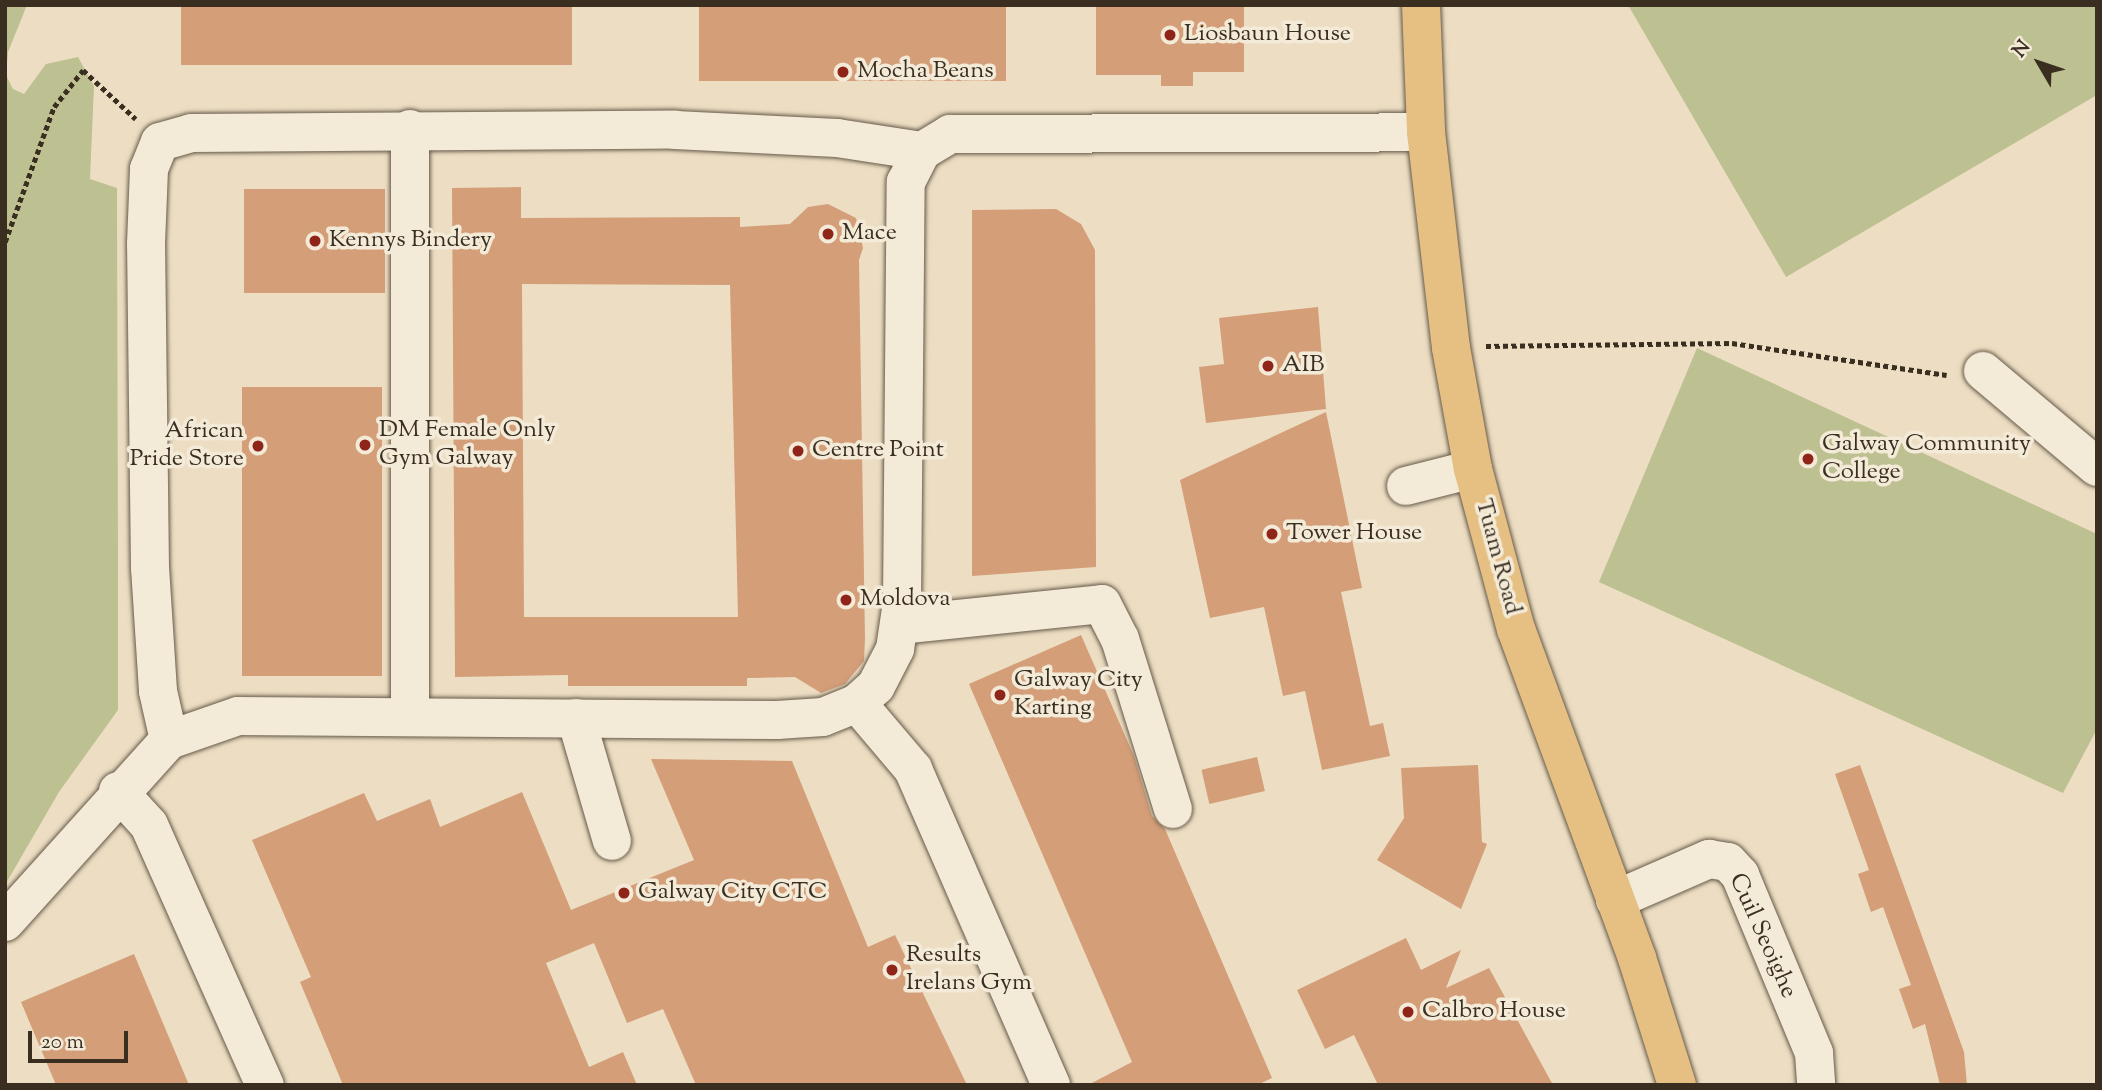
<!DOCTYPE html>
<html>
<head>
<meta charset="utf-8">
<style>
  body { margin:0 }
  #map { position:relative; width:2102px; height:1090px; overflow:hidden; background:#eddec3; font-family:"Sorts Mill Goudy",serif }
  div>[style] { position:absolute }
  .green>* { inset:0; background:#bdc090 }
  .building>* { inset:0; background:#d39e78; transform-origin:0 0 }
  .path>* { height:4.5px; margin-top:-2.25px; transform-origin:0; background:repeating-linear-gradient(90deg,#392e20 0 5px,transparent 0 8.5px) }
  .roads { filter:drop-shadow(0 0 2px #665a49) drop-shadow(0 0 2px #665a49) }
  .minor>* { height:38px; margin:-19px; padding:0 19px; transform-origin:19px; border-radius:19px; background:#f3ead8 }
  .major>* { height:38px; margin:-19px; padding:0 19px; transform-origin:19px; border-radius:19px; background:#e6bf82 }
  .dots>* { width:19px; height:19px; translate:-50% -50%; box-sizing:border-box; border:4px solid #f3ead8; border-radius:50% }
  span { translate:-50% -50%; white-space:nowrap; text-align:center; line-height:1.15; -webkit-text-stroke:7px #f3ead8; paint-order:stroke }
  .poi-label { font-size:24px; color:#392e20 }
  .left { translate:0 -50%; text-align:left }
  .right { translate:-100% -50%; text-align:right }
  .street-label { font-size:24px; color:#392e20 }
  .frame { position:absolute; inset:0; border:7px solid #392e20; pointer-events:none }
  .north { position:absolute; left:2004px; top:28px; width:70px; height:70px; -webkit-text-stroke:5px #f3ead8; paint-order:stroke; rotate:309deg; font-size:19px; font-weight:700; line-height:28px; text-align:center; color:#392e20 }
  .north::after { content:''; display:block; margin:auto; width:24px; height:32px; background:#392e20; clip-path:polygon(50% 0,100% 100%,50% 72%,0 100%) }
  .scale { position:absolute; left:28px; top:1031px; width:100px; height:32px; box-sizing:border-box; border:4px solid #392e20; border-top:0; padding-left:9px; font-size:21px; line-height:24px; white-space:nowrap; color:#392e20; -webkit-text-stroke:5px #f3ead8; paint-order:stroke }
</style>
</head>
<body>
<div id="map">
  <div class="green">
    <i style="clip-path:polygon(5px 5px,27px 5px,8px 52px,6px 75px,13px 89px,24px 94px,46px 64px,78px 57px,94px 86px,90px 179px,117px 188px,118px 566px,118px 710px,59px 792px,5px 885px)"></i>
    <i style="clip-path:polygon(1628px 5px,2097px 5px,2097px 95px,1786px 277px)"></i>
    <i style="clip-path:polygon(1697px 348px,2097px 534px,2097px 729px,2063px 793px,1599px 582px)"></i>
  </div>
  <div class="building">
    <i style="left:181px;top:5px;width:391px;height:60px"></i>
    <i style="left:699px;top:5px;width:307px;height:76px"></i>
    <i style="clip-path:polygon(1096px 5px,1244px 5px,1244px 72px,1193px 72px,1193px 86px,1161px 86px,1161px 75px,1096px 75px)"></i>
    <i style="clip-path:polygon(evenodd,521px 187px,521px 218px,740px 217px,740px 227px,790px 224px,808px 207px,828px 204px,856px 218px,863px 248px,859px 260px,865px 639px,864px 661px,845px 684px,821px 693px,795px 677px,747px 678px,747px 686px,568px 686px,568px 675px,455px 677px,452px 188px,521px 187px,522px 284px,730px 285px,738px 617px,524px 617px,522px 284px)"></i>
    <i style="left:385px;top:189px;width:104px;height:141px;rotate:90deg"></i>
    <i style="clip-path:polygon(1056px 209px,1081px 224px,1095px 250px,1096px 567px,972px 576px,972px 210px)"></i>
    <i style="clip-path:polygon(1318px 307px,1326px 409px,1206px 423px,1199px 367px,1224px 364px,1219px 318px)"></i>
    <i style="left:382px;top:387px;width:289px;height:140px;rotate:90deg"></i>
    <i style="clip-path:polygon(1326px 412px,1362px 588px,1341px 592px,1370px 726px,1383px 723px,1390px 756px,1322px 770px,1305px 691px,1283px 696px,1264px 607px,1210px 618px,1180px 480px)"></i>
    <i style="clip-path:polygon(1081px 635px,1134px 756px,1152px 816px,1165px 829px,1272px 1078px,1257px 1085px,1088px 1085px,1132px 1062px,969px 684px)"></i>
    <i style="left:1257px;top:757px;width:35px;height:57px;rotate:77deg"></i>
    <i style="clip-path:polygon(651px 759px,792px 761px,868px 947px,895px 935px,967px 1085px,696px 1085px,663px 1009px,627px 1023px,594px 943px,546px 963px,589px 1067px,623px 1052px,637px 1085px,343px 1085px,300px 982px,311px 977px,252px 840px,364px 793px,377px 821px,430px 799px,440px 827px,522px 792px,571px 910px,694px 860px)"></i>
    <i style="clip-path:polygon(1478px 765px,1482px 842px,1487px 844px,1461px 909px,1377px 860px,1404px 818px,1401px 768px)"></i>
    <i style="clip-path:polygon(1860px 765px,1964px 1052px,1967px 1085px,1940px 1085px,1925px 1024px,1913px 1029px,1899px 989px,1911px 985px,1883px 907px,1871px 912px,1858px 874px,1869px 870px,1835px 774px)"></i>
    <i style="clip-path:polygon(1406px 938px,1421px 970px,1461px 950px,1446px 988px,1489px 968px,1553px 1085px,1378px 1085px,1354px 1035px,1325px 1049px,1297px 990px)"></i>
    <i style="clip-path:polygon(134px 954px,189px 1085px,56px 1085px,21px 1002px)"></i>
  </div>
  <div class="path">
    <i style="left:5px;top:242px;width:144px;rotate:-70.1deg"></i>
    <i style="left:54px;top:107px;width:47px;rotate:-51.9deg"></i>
    <i style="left:83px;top:70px;width:72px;rotate:42.8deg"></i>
    <i style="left:1486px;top:346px;width:246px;rotate:-0.7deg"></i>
    <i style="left:1732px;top:343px;width:217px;rotate:8.5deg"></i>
  </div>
  <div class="roads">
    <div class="minor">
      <i style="left:410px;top:129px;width:586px;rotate:90deg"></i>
      <i style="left:1983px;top:371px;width:149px;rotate:40.1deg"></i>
      <i style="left:1406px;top:486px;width:69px;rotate:-14.2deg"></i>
      <i style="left:899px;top:625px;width:204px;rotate:-5.9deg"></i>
      <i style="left:1102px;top:604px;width:39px;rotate:63deg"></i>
      <i style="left:1120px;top:639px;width:178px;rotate:72.7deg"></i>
      <i style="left:857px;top:703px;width:87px;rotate:49.7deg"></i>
      <i style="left:913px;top:769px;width:345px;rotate:66.4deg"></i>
      <i style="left:576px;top:718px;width:128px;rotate:73.7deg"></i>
      <i style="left:169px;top:740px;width:50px;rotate:-102.7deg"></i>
      <i style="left:158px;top:691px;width:123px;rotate:-93.7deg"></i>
      <i style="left:150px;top:568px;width:324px;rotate:-90.7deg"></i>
      <i style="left:146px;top:244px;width:75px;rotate:-87.7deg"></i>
      <i style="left:149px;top:169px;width:29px;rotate:-68deg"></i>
      <i style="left:160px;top:142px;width:32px;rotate:-16deg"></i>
      <i style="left:191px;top:133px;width:484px;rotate:-0.4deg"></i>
      <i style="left:675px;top:130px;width:162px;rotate:2.8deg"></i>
      <i style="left:837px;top:138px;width:86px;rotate:8.7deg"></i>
      <i style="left:118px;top:791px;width:46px;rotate:47.6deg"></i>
      <i style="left:149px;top:825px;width:285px;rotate:66deg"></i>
      <i style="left:1615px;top:900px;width:103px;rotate:-23.6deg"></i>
      <i style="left:1709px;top:859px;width:19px;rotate:9deg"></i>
      <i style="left:1728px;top:862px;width:18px;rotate:47deg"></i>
      <i style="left:1740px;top:875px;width:193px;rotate:67.4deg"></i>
      <i style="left:1814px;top:1053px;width:32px;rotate:86deg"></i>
      <i style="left:5px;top:922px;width:245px;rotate:-48deg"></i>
      <i style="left:169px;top:740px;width:73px;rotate:-19.2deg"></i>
      <i style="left:238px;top:716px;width:539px;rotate:0.43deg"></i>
      <i style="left:777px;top:720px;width:46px;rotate:-3.7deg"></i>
      <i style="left:823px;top:717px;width:37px;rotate:-22deg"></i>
      <i style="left:857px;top:703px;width:25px;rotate:-42deg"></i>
      <i style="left:876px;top:686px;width:42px;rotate:-62.8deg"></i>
      <i style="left:895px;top:649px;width:48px;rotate:-81.5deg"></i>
      <i style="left:902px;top:602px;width:420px;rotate:-89.5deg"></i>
      <i style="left:906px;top:182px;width:35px;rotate:-63deg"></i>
      <i style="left:922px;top:151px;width:33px;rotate:-31deg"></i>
      <i style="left:950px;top:134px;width:476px;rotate:-0.2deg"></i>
    </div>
    <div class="major">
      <i style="left:1421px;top:5px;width:127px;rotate:87.7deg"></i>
      <i style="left:1426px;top:132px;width:217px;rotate:83.4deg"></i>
      <i style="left:1451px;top:348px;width:123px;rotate:79.7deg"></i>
      <i style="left:1473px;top:469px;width:166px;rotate:75deg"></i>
      <i style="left:1516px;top:629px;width:351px;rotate:69.8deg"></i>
      <i style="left:1637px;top:958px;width:133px;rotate:72.5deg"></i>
    </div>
  </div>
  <div class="dots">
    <i style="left:1170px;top:35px;background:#8f2418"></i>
    <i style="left:843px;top:72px;background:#8f2418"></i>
    <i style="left:828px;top:234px;background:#8f2418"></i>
    <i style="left:315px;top:241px;background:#8f2418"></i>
    <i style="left:1268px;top:366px;background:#8f2418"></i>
    <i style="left:365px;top:445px;background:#8f2418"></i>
    <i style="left:258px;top:446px;background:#8f2418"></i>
    <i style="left:798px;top:451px;background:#8f2418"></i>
    <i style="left:1808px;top:459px;background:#8f2418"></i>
    <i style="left:1272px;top:534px;background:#8f2418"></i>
    <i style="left:846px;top:600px;background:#8f2418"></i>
    <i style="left:1000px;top:695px;background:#8f2418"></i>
    <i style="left:624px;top:893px;background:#8f2418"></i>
    <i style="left:892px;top:970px;background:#8f2418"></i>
    <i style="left:1408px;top:1012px;background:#8f2418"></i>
  </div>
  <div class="poi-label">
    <span class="left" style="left:1184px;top:35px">Liosbaun House</span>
    <span class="left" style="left:857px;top:72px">Mocha Beans</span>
    <span class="left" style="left:842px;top:234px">Mace</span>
    <span class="left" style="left:329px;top:241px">Kennys Bindery</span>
    <span class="left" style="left:1282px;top:366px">AIB</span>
    <span class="left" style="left:379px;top:445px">DM Female Only<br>Gym Galway</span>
    <span class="right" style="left:244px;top:446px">African<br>Pride Store</span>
    <span class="left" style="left:1822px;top:459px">Galway Community<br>College</span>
    <span class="left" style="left:812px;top:451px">Centre Point</span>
    <span class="left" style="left:1286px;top:534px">Tower House</span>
    <span class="left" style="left:860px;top:600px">Moldova</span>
    <span class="left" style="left:1014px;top:695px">Galway City<br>Karting</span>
    <span class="left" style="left:638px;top:893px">Galway City CTC</span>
    <span class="left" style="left:906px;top:970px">Results<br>Irelans Gym</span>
    <span class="left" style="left:1422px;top:1012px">Calbro House</span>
  </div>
  <div class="street-label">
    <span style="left:1497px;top:557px;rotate:75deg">Tuam Road</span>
    <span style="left:1762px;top:936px;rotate:66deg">Cuil Seoighe</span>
  </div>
  <div class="frame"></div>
  <div class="north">N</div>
  <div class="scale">20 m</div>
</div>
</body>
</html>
